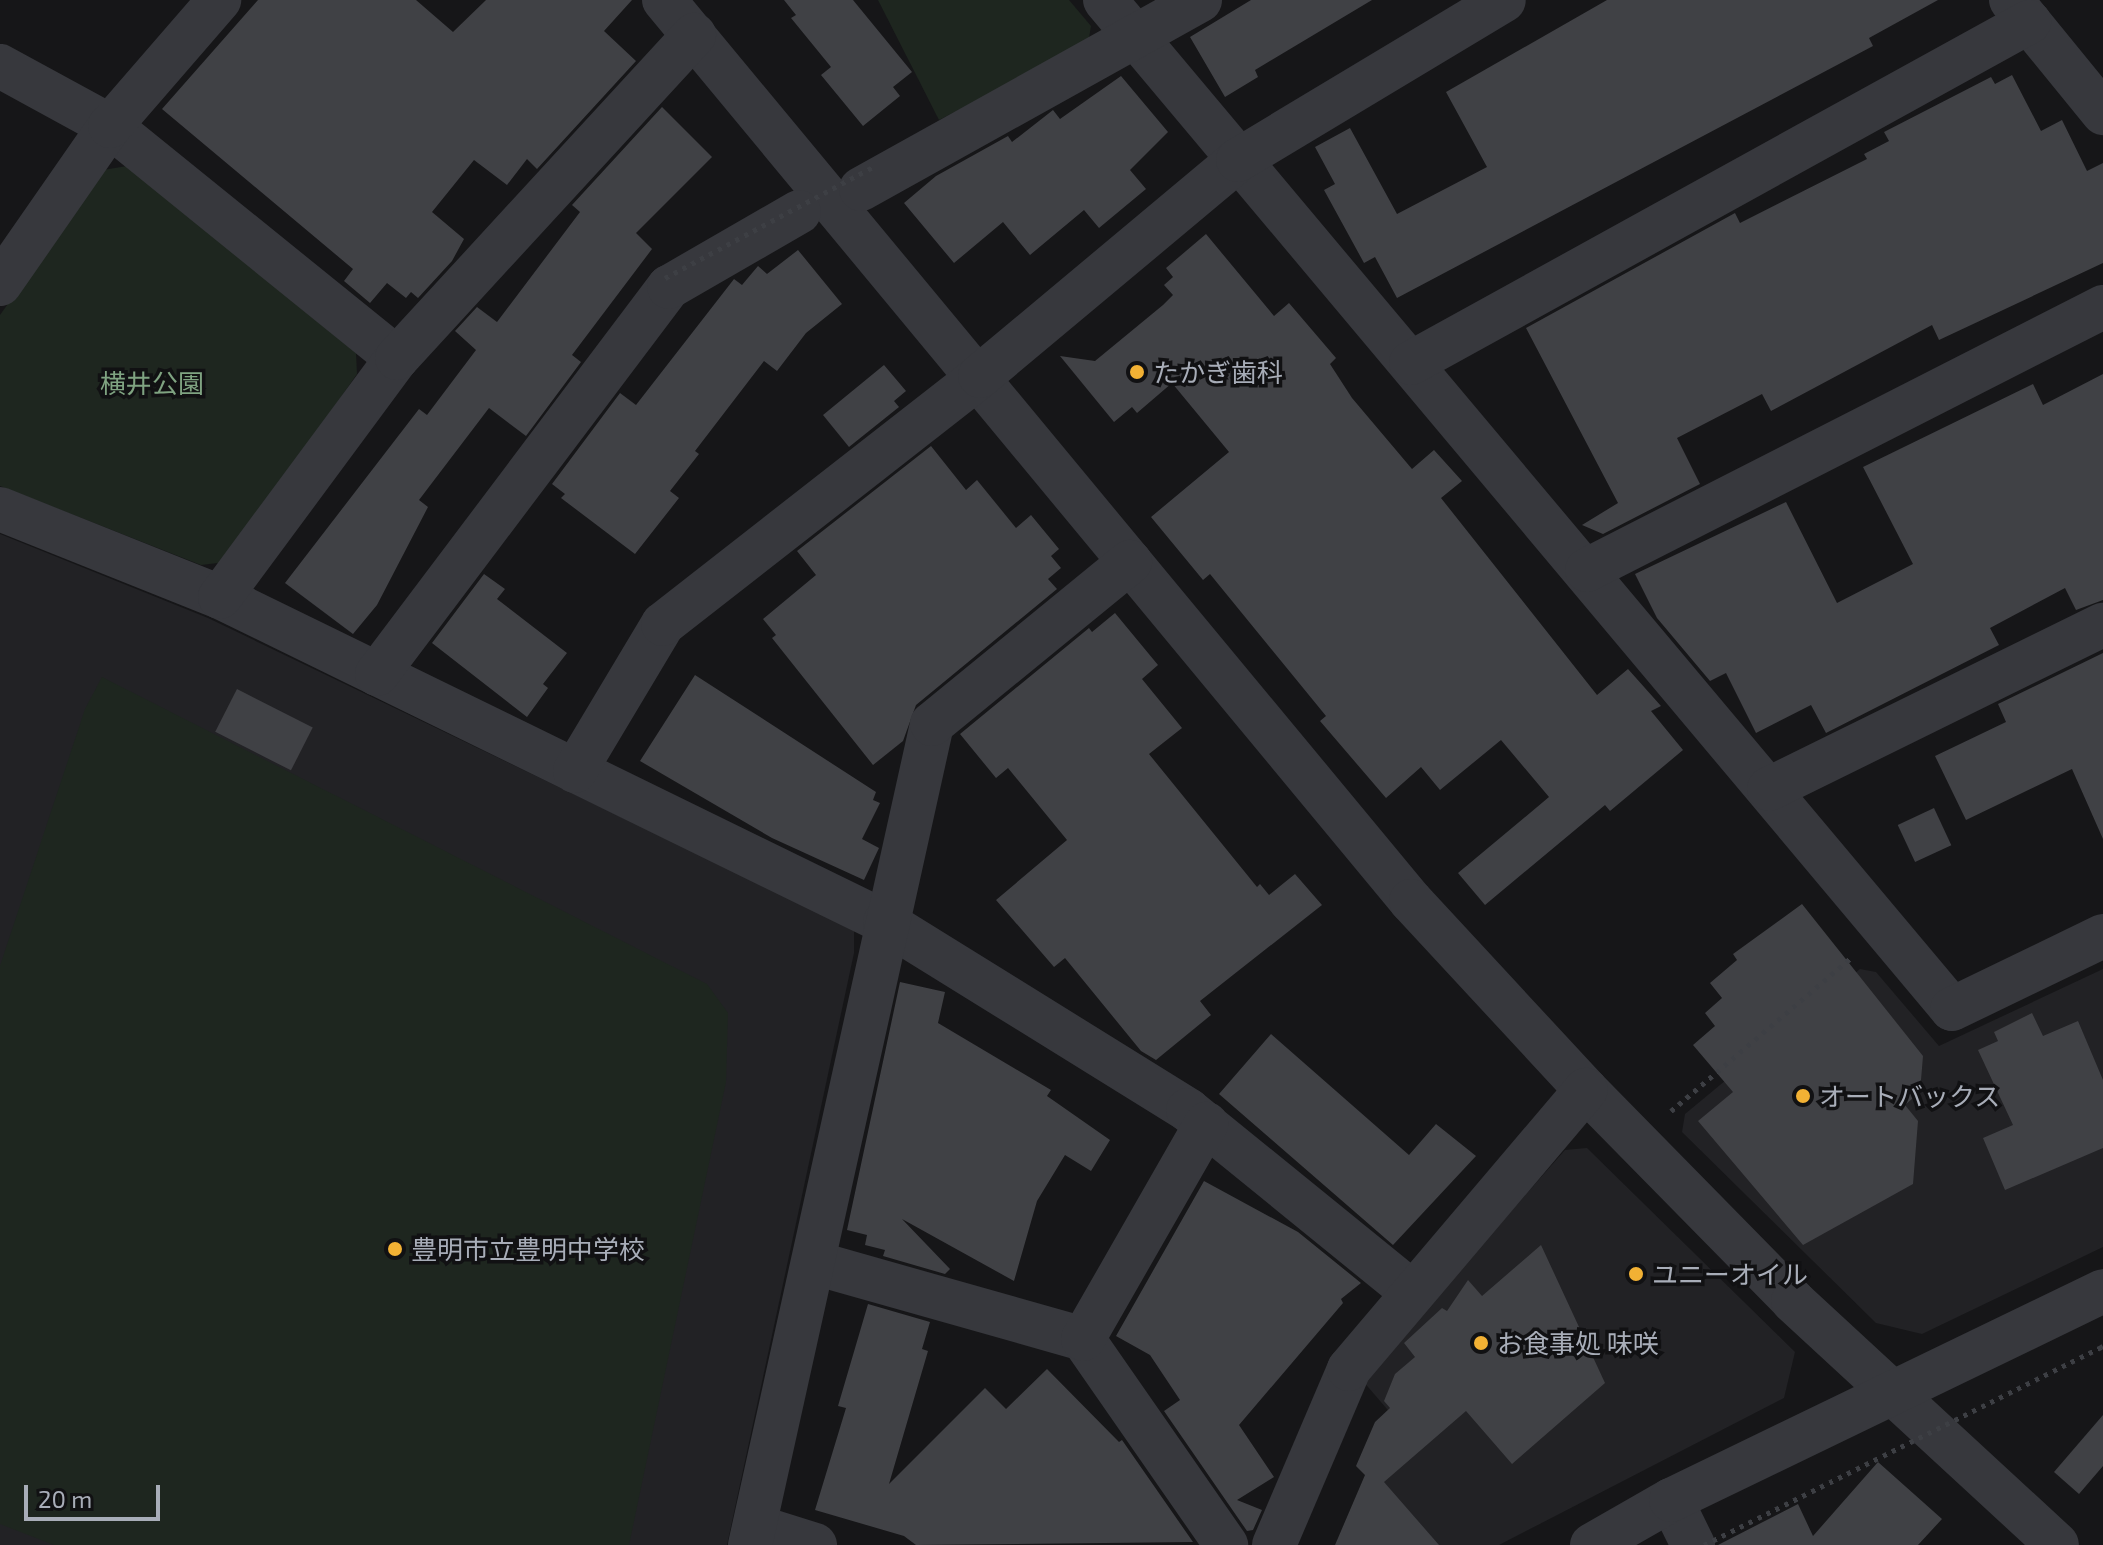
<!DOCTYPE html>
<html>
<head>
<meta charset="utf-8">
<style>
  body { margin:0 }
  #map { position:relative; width:2103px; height:1545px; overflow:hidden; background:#161618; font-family:"Exo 2","Noto Sans JP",sans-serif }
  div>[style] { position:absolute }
  .built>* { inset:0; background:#222225 }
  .green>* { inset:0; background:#1e261f }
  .building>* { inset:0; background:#404145; transform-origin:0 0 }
  .path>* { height:5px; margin-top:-2.5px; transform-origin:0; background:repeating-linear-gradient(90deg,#3d3f44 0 4px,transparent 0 10px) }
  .minor>* { height:44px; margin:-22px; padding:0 22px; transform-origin:22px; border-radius:22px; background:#37383d }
  .path-bridge>* { height:5px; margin-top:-2.5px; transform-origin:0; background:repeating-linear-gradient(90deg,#3d3f44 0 4px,transparent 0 10px) }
  .dots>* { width:22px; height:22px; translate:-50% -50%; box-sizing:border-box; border:4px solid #111113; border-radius:50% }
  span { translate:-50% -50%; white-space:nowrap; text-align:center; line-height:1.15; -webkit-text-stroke:7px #111113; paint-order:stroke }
  .poi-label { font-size:26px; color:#a8adb8 }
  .left { translate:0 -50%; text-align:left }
  .park-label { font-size:26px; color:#7fa381 }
  .scale { position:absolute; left:24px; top:1485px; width:136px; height:36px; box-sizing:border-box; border:4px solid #a8adb8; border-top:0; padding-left:10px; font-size:24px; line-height:28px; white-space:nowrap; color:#a8adb8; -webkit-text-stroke:6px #111113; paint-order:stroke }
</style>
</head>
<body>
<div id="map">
  <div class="built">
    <i style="clip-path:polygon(0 534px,208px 618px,854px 929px,854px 953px,727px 1545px,0 1545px)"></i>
    <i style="clip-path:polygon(1860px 969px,1876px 972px,1939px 1046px,2103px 969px,2103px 1247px,1922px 1334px,1876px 1323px,1682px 1132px,1685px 1114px)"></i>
    <i style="clip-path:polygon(1587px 1148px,1795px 1352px,1784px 1398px,1499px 1545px,1403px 1545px,1362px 1495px,1418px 1445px,1362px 1380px,1565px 1150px)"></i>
  </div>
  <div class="green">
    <i style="clip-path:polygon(878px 0,1069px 0,1091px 26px,1088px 44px,939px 120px)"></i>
    <i style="clip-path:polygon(127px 166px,356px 353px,357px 374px,226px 562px,201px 565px,0 486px,0 315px,103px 170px)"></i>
    <i style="clip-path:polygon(102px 677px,707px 984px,728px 1013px,726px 1082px,629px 1545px,54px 1545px,0 1524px,0 966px,85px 709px)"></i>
  </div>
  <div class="building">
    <i style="clip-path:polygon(258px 0,416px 0,453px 32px,486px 0,632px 0,604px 31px,636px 61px,537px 169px,527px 159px,507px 185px,474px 160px,432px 212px,464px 239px,452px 261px,418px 298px,411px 292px,406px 298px,387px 283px,370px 303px,344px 281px,353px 269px,162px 109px)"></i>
    <i style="clip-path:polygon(784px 0,853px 0,912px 72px,893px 87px,900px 96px,863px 126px,821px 75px,831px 67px,791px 18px,796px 15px)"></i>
    <i style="clip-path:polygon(1251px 0,1372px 0,1255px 70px,1258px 77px,1225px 97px,1190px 37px)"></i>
    <i style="clip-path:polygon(1607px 0,1938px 0,1869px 38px,1873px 46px,1397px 298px,1375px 257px,1364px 263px,1324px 190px,1335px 184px,1315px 147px,1350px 128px,1397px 214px,1487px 167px,1446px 92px)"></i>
    <i style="clip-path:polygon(2012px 75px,2041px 131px,2062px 120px,2087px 171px,2103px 163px,2103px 263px,1939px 340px,1932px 325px,1771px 411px,1762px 394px,1677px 438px,1700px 484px,1603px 534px,1582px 525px,1618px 503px,1526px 328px,1735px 213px,1740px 223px,1867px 159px,1864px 154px,1889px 141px,1884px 132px,1991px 77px,1995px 84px)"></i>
    <i style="clip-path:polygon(1121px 76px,1168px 132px,1130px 170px,1146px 189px,1099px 228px,1084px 210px,1030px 255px,1003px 222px,954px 263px,904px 203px,936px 176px,1008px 136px,1012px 142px,1053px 110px,1060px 119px)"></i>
    <i style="clip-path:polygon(662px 107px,712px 157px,636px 233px,652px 249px,572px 355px,581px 362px,526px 436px,489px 408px,419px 500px,428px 507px,377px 605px,353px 634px,285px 583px,419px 409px,427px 415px,476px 350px,455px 331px,477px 307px,497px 322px,580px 212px,572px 205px)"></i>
    <i style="clip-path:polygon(1206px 234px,1274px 316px,1289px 303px,1336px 358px,1330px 364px,1352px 398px,1412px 469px,1434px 450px,1462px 481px,1441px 498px,1597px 695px,1628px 669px,1661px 706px,1651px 711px,1683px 750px,1610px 811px,1605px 805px,1485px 905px,1458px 873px,1549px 797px,1501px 740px,1440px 790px,1421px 767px,1386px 798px,1320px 721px,1326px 716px,1210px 574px,1203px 580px,1151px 517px,1229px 452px,1172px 383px,1137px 413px,1132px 407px,1114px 422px,1060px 356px,1095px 361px,1163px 305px,1173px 295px,1164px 285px,1173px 277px,1166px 268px)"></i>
    <i style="clip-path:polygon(798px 250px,842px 304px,806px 333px,777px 371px,764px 361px,695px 451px,699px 454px,670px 491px,679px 498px,635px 554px,561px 498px,565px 494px,552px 484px,620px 393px,636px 405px,734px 279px,742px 285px,758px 266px,767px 274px)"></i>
    <i style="clip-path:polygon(884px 365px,906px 391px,894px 401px,899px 407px,849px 447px,823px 415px)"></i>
    <i style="clip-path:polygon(2103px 374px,2103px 600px,2076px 610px,2065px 588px,1990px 628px,1999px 645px,1826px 733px,1811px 705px,1756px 733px,1726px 673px,1710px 681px,1657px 618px,1635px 574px,1786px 502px,1837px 603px,1913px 564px,1863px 467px,2033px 384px,2043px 405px)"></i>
    <i style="clip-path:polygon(931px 446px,966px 490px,977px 480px,1016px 528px,1031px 515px,1059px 549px,1051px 556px,1061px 568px,1048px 579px,1057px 589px,916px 705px,903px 741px,873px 765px,772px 638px,776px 635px,763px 619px,816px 575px,797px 551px)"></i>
    <i style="clip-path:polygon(484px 574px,505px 589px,497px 599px,567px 653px,543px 684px,548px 688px,527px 717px,432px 643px)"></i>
    <i style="clip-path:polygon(1115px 613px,1158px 665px,1142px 679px,1182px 728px,1149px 754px,1257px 887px,1260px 884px,1269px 895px,1295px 874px,1322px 905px,1200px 1001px,1211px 1015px,1156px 1060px,1141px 1051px,1065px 958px,1054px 967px,996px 900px,1067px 840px,1008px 768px,996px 778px,960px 734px,1089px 628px,1092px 632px)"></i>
    <i style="clip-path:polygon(2103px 653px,2103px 839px,2072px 769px,1966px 820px,1935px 756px,2006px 722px,1998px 704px)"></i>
    <i style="clip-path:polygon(695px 675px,876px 792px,873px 800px,880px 803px,862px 839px,879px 848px,864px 880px,772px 838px,640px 761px)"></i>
    <i style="left:237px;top:689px;width:85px;height:48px;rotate:27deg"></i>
    <i style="left:1934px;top:808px;width:41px;height:40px;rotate:65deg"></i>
    <i style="clip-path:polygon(1802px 904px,1923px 1056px,1920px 1092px,1905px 1105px,1918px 1121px,1913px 1184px,1803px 1245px,1698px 1121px,1733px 1092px,1693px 1045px,1715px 1026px,1705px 1013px,1722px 998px,1710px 983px,1737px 960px,1733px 954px)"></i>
    <i style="clip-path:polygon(900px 982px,945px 992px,938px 1023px,1051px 1090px,1047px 1096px,1110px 1140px,1091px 1171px,1065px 1155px,1037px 1201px,1014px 1281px,902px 1219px,950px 1269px,945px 1274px,883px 1256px,885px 1250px,865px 1245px,867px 1235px,847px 1230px)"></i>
    <i style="clip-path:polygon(2032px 1013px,2043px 1036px,2078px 1021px,2103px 1080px,2103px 1148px,2005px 1190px,1983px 1138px,2013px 1125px,1978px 1050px,1998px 1041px,1994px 1032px)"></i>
    <i style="clip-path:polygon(1271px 1034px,1409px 1155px,1436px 1124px,1476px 1156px,1393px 1245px,1219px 1094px)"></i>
    <i style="clip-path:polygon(1204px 1181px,1298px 1232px,1361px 1283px,1341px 1299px,1343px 1303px,1239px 1425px,1274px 1477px,1237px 1500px,1262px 1510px,1253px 1530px,1247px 1531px,1164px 1411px,1180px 1400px,1150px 1355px,1116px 1336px)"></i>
    <i style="clip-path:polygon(1541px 1245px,1605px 1383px,1512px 1464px,1466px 1411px,1384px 1482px,1439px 1545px,1335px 1545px,1365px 1475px,1356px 1466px,1375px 1422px,1390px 1408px,1384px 1401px,1395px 1374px,1415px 1357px,1404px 1343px,1442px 1308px,1447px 1311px,1468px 1280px,1482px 1296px)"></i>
    <i style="clip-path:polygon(868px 1304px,930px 1322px,922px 1349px,928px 1351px,889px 1484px,985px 1388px,1006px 1409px,1047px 1369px,1119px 1442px,1122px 1440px,1193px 1542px,916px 1545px,904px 1536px,815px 1510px,846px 1408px,838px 1406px)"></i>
    <i style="clip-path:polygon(2103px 1415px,2103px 1466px,2079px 1494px,2054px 1472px)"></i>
    <i style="clip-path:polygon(1878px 1462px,1942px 1519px,1918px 1545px,1718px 1545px,1798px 1504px,1813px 1536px)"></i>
  </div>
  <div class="path">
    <i style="left:1671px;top:1111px;width:238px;rotate:-40.4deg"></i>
    <i style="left:2101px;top:1347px;width:2px;rotate:-27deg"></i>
  </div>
  <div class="minor">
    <i style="left:664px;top:0;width:1170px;rotate:50.34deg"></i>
    <i style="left:1411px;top:901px;width:258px;rotate:47.2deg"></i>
    <i style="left:1586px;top:1090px;width:296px;rotate:45.5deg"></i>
    <i style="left:1793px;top:1301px;width:359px;rotate:42.7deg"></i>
    <i style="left:1105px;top:0;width:1317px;rotate:49.99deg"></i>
    <i style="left:1952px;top:1009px;width:168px;rotate:-25.8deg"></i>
    <i style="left:2011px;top:0;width:146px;rotate:50.8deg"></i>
    <i style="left:0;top:66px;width:125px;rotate:28.6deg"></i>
    <i style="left:110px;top:126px;width:369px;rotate:39deg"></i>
    <i style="left:861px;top:189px;width:388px;rotate:-29.1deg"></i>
    <i style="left:0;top:284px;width:193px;rotate:-55.2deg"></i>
    <i style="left:110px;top:126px;width:167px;rotate:-49.1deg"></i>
    <i style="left:1411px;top:363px;width:706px;rotate:-28.89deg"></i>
    <i style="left:0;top:509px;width:237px;rotate:21.8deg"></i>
    <i style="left:220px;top:597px;width:740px;rotate:26.05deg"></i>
    <i style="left:885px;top:922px;width:357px;rotate:31.8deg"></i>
    <i style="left:1188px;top:1110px;width:290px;rotate:39.1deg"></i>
    <i style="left:1587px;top:570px;width:579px;rotate:-27.01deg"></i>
    <i style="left:220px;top:597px;width:297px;rotate:-53.5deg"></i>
    <i style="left:397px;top:358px;width:439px;rotate:-47.4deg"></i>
    <i style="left:377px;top:674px;width:485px;rotate:-53deg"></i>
    <i style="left:669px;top:287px;width:150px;rotate:-30deg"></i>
    <i style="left:575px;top:771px;width:171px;rotate:-59.1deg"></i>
    <i style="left:663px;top:624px;width:402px;rotate:-38deg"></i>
    <i style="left:980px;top:376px;width:336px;rotate:-39.9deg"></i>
    <i style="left:1238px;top:160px;width:310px;rotate:-31deg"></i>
    <i style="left:1769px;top:789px;width:372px;rotate:-26.2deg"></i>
    <i style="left:815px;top:1263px;width:279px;rotate:15.8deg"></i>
    <i style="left:1083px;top:1339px;width:251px;rotate:55.2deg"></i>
    <i style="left:1083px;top:1339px;width:248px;rotate:-60.2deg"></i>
    <i style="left:1671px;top:1500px;width:50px;rotate:63.9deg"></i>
    <i style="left:755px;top:1526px;width:63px;rotate:17.6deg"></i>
    <i style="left:750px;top:1545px;width:841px;rotate:-77.5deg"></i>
    <i style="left:932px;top:724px;width:256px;rotate:-39.3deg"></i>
    <i style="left:1274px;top:1545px;width:191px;rotate:-66.9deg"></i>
    <i style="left:1349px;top:1369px;width:366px;rotate:-49.7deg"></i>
    <i style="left:1592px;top:1545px;width:91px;rotate:-29.7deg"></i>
    <i style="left:1671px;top:1500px;width:480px;rotate:-25.8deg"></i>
  </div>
  <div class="path-bridge">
    <i style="left:665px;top:278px;width:238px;rotate:-28.1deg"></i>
    <i style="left:1704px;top:1545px;width:444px;rotate:-26.5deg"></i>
  </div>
  <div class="dots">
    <i style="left:1137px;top:372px;background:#f2b134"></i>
    <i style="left:1803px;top:1096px;background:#f2b134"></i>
    <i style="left:395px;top:1249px;background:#f2b134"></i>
    <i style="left:1636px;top:1274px;background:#f2b134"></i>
    <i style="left:1481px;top:1343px;background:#f2b134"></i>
  </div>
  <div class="poi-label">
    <span class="left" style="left:1153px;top:372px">たかぎ歯科</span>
    <span class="left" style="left:1819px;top:1096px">オートバックス</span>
    <span class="left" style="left:411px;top:1249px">豊明市立豊明中学校</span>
    <span class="left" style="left:1652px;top:1274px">ユニーオイル</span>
    <span class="left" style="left:1497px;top:1343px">お食事処 味咲</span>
  </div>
  <div class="park-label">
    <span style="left:152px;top:383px">横井公園</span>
  </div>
  <div class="scale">20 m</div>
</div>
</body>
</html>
